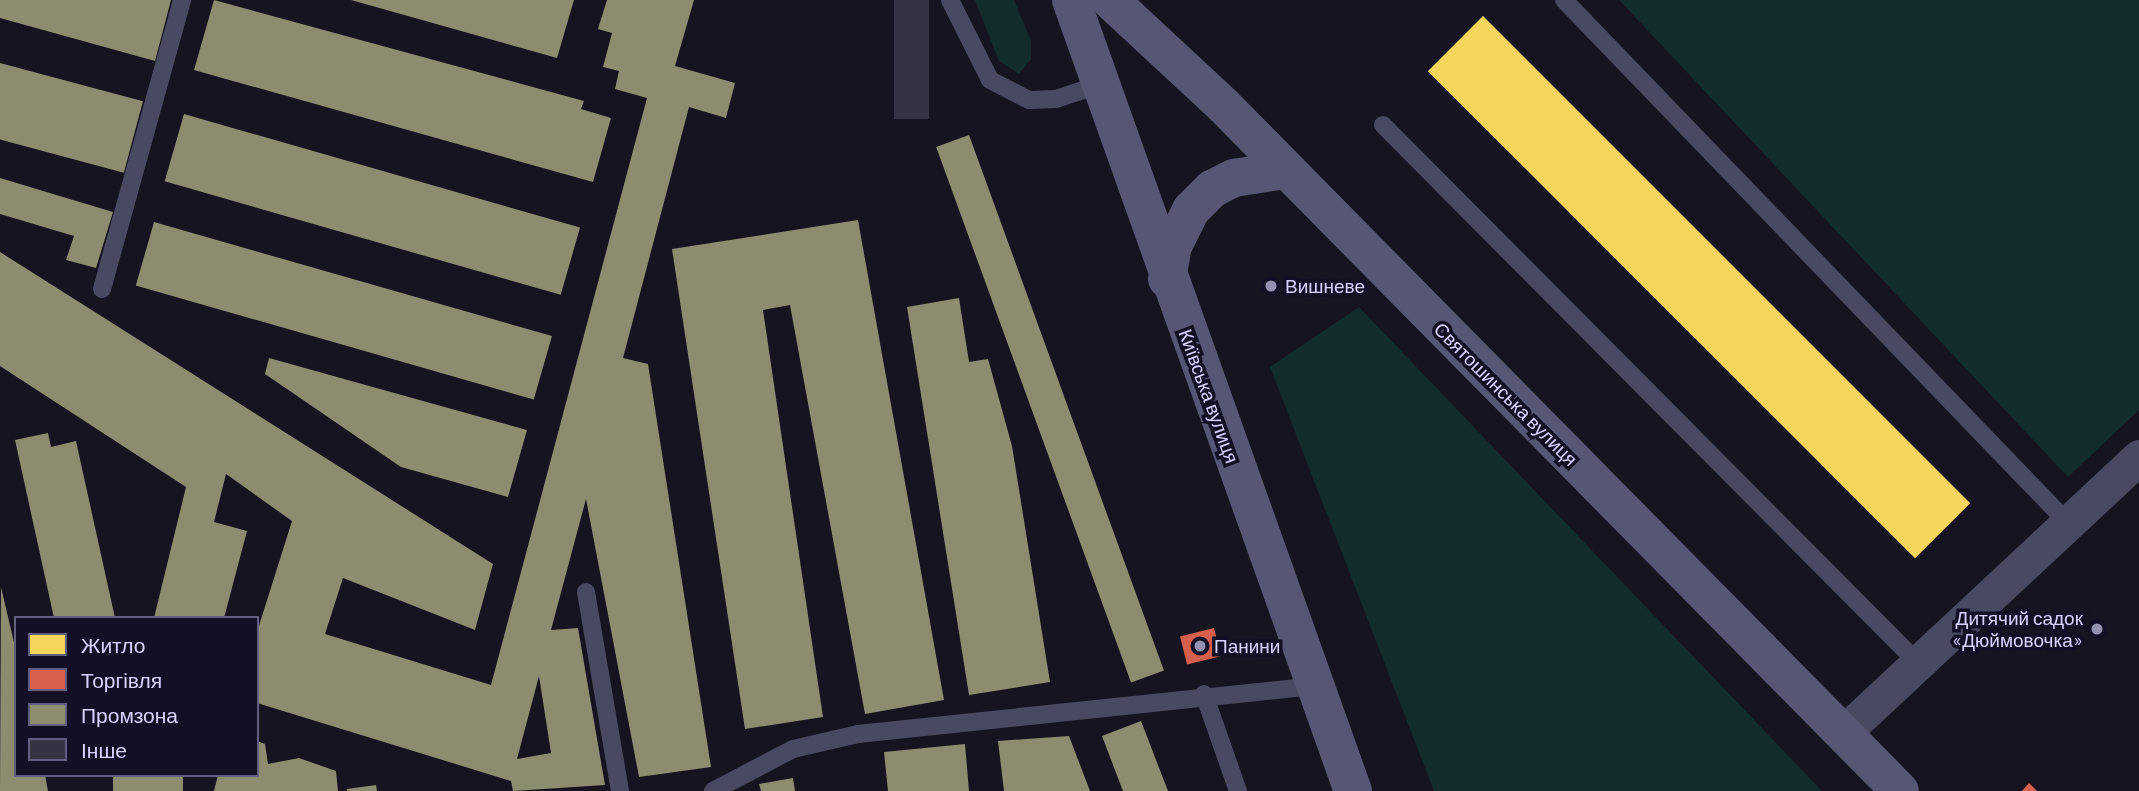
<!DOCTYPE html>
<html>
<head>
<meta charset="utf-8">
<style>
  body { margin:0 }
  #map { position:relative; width:2139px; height:791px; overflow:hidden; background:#161421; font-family:Barlow,sans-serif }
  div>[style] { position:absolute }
  .green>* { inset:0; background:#132c2d }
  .homes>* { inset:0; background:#f6d55c; transform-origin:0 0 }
  .shops>* { inset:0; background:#d6604d; transform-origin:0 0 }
  .industry>* { inset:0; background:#8c8c6e; transform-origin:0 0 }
  .building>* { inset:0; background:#343243; transform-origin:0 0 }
  .lane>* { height:18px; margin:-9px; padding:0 9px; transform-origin:9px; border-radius:9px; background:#4a4962 }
  .street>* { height:35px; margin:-17.5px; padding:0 17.5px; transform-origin:17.5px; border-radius:17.5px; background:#4a4962 }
  .secondary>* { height:38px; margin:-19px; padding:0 19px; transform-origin:19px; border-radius:19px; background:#575674 }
  .dots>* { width:19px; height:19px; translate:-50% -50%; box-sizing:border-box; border:4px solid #130f26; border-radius:50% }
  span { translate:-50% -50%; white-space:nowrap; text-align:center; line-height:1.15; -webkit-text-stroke:7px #130f26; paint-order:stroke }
  .poi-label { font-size:19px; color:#d9d4ff }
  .left { translate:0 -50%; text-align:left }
  .right { translate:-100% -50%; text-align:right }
  .street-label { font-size:19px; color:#d9d4ff }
  .legend { position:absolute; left:14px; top:616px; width:245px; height:161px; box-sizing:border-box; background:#130f26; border:2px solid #625e7d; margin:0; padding:9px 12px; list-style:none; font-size:21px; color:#d9d4ff }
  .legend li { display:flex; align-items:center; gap:14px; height:35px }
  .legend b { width:35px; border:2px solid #625e7d }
</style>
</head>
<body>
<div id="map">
  <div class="green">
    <i style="clip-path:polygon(975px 0,1014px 0,1031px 41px,1031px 59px,1019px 74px,999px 61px)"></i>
    <i style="clip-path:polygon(1619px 0,2139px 0,2139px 410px,2068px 477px)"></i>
    <i style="clip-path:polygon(1359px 307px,1822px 791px,1434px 791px,1270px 367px)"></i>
  </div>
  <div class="homes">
    <i style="left:1483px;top:16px;width:689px;height:78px;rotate:45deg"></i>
  </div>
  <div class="shops">
    <i style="left:1214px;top:628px;width:29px;height:35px;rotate:76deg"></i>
    <i style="clip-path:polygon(2029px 783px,2037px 791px,2022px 791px)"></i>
  </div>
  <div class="industry">
    <i style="clip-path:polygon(0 0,171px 0,155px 61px,0 18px)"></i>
    <i style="clip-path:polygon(214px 0,584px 101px,581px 109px,611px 118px,593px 182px,194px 70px)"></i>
    <i style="clip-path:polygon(351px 0,574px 0,557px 58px)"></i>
    <i style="clip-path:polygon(evenodd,607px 0,694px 0,675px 66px,735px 83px,726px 118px,689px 107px,623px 358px,648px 364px,711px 767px,639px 777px,586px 499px,551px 630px,578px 628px,605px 785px,513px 791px,511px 781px,257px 703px,257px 632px,292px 521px,226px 474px,214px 522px,247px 531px,224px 618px,154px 618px,186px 487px,0 366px,0 252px,493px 564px,475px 630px,343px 578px,325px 634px,491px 685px,647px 98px,615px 89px,619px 71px,603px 67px,612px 33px,598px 29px,607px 0,539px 676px,551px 753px,517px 759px,539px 676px)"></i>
    <i style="left:0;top:63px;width:148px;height:74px;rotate:15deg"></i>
    <i style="left:184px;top:114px;width:412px;height:70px;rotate:16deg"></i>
    <i style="left:969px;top:135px;width:570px;height:35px;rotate:70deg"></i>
    <i style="clip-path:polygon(0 178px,113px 212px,96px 268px,66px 260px,74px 236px,0 214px)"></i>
    <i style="clip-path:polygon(858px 220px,944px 700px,865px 714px,790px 305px,763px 310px,823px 717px,745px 729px,672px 249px)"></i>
    <i style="left:154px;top:222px;width:414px;height:66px;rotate:16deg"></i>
    <i style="clip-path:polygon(959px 298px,969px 362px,988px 359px,1012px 446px,1050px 682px,969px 695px,907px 307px)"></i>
    <i style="clip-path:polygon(269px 358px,527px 430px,508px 497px,401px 467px,265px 374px)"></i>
    <i style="clip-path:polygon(48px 433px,51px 447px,76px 441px,115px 618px,54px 618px,15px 440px)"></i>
    <i style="clip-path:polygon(1px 587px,16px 651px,16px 775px,45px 775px,48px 791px,0 791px)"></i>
    <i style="clip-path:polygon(1141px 721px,1168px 791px,1123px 791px,1102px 736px)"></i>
    <i style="clip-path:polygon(1069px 736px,1090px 791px,1004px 791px,998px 741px)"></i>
    <i style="clip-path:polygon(257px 741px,265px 744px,268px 764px,299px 758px,336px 771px,338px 791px,214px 791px,218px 775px,257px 775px)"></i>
    <i style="clip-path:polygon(965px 744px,969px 791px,888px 791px,884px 752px)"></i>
    <i style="left:113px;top:775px;width:70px;height:16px"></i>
    <i style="clip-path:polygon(793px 778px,795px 791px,761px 791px,759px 784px)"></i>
    <i style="clip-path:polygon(376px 785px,377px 791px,347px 791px,347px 789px)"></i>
  </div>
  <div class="building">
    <i style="left:894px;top:0;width:35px;height:119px"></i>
  </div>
  <div class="lane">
    <i style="left:950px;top:0;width:89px;rotate:63.4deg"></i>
    <i style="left:990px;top:80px;width:44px;rotate:27.1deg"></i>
    <i style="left:1029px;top:100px;width:27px;rotate:-2deg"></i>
    <i style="left:1056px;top:99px;width:44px;rotate:-18.4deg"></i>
    <i style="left:1564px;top:0;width:726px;rotate:46.06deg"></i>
    <i style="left:1383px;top:125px;width:759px;rotate:45.16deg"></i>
    <i style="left:102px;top:289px;width:300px;rotate:-74.5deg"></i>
    <i style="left:586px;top:592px;width:202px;rotate:80.3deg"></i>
    <i style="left:1204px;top:694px;width:103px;rotate:70.7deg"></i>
    <i style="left:713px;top:791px;width:90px;rotate:-27.7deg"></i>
    <i style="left:793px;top:749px;width:67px;rotate:-13deg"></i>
    <i style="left:858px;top:734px;width:458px;rotate:-6deg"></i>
  </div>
  <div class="street">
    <i style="left:1842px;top:734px;width:406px;rotate:-43deg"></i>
  </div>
  <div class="secondary">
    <i style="left:1071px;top:0;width:840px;rotate:70.38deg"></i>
    <i style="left:1110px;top:0;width:156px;rotate:42.9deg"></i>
    <i style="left:1224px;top:106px;width:962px;rotate:45.38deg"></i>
    <i style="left:1167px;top:279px;width:34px;rotate:-80deg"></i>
    <i style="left:1173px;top:246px;width:40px;rotate:-63.4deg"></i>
    <i style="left:1191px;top:210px;width:30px;rotate:-45deg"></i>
    <i style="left:1212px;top:189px;width:25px;rotate:-27deg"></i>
    <i style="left:1234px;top:178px;width:51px;rotate:-9.1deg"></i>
  </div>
  <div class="dots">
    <i style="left:1271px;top:286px;background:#9591b1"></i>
    <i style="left:2097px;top:629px;background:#9591b1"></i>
    <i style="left:1200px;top:646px;background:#9591b1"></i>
  </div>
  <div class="poi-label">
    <span class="left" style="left:1285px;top:286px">Вишневе</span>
    <span class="right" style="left:2083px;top:629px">Дитячий садок<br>«Дюймовочка»</span>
    <span class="left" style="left:1214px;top:646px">Панини</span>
  </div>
  <div class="street-label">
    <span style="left:1506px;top:394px;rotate:45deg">Святошинська вулиця</span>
    <span style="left:1209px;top:396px;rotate:70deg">Київська вулиця</span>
  </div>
  <ul class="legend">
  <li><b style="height:19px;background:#f6d55c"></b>Житло</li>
  <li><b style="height:19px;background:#d6604d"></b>Торгівля</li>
  <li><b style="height:19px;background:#8c8c6e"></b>Промзона</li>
  <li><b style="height:19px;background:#343243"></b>Інше</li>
  </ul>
</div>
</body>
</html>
